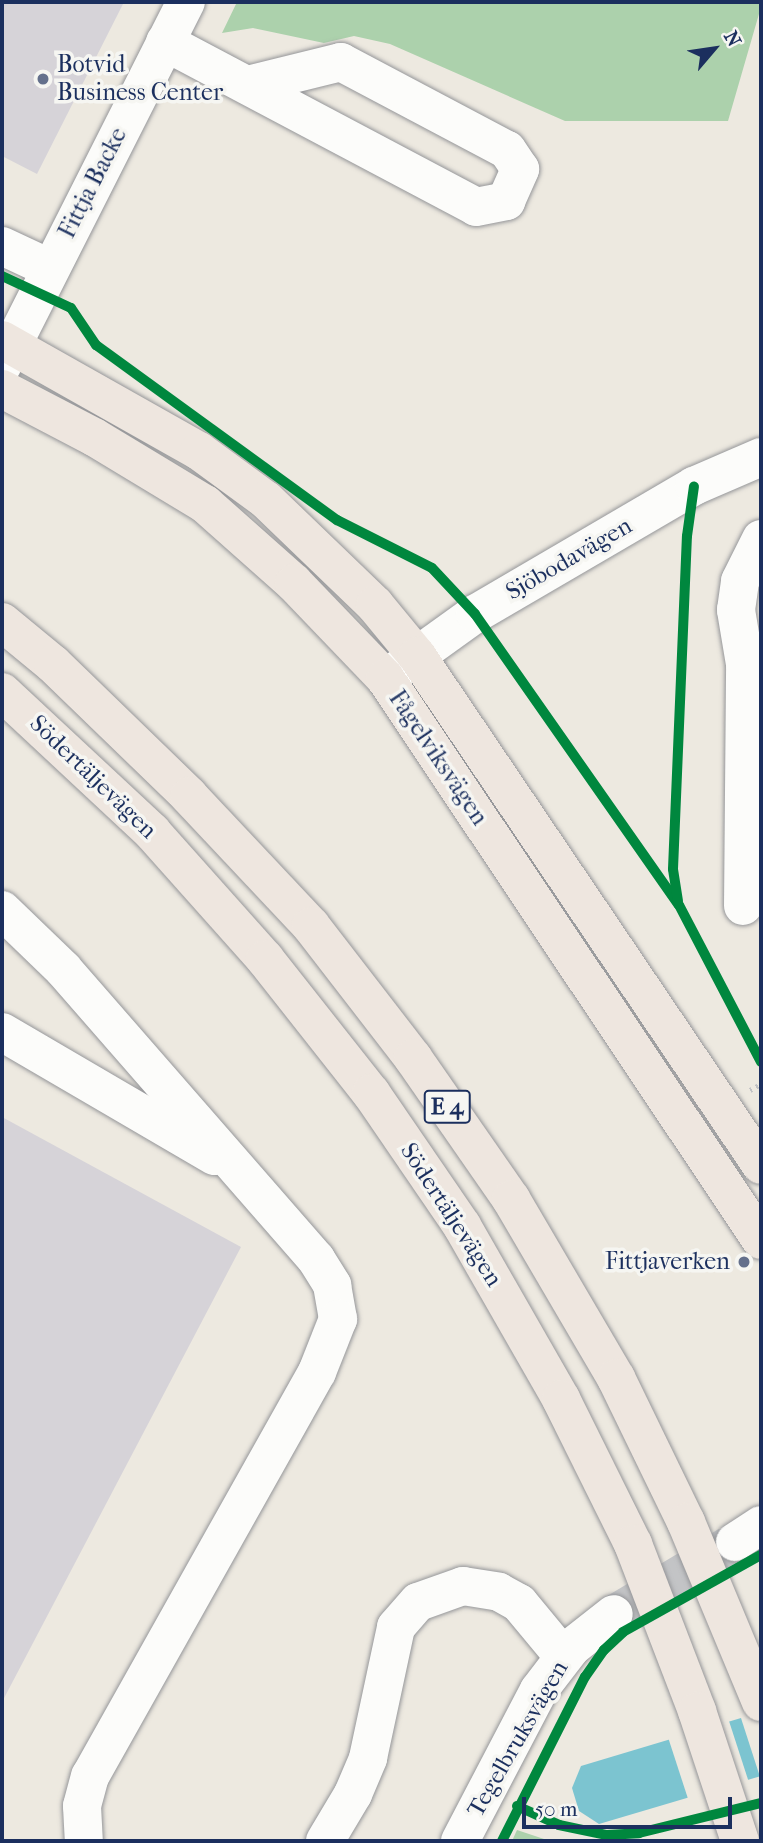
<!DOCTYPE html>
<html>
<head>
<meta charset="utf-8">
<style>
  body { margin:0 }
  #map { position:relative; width:763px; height:1843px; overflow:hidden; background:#ede9e0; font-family:"IM FELL French Canon",serif }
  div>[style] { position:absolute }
  .forest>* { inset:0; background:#acd1ac }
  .water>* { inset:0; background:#7cc4d0 }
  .pier>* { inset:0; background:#ede9e0; transform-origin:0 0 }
  .building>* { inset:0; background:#d6d3d8 }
  .minor-tunnel>* { height:38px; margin-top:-19px; transform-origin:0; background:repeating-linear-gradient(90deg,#c3c4c6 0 38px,transparent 0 57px) }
  .path>* { height:4.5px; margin-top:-2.25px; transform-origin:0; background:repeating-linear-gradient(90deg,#c0c1c4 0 2px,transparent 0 7px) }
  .roads { filter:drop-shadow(0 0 2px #959699) drop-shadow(0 0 2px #959699) }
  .minor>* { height:38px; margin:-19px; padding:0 19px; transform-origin:19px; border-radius:19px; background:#fcfcfa }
  .major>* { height:38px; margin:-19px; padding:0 19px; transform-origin:19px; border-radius:19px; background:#eee6df }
  .highway>* { height:38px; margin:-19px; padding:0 19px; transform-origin:19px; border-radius:19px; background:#eee6df }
  .cycleway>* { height:10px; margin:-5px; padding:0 5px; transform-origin:5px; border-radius:5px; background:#00873e }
  .dots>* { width:19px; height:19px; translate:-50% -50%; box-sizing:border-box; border:4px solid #f6f6f2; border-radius:50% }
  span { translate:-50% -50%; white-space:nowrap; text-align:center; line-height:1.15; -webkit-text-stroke:7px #f6f6f2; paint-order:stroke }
  .shield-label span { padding:2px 5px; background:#f6f6f2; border:2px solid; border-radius:5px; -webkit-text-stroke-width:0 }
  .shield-label { font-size:23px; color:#1b2f5e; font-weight:700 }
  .poi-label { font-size:24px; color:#1b2f5e }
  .left { translate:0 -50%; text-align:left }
  .right { translate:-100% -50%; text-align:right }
  .street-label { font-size:24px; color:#1b2f5e }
  .frame { position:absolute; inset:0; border:4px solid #1b2f5e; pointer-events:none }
  .north { position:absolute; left:679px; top:14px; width:70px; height:70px; -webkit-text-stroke:5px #f6f6f2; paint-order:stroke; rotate:61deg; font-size:19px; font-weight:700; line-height:28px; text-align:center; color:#1b2f5e }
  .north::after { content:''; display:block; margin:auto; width:24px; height:32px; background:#1b2f5e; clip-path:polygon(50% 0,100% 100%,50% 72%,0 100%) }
  .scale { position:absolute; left:522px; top:1797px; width:210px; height:32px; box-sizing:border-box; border:4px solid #1b2f5e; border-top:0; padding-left:9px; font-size:21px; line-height:24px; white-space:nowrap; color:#1b2f5e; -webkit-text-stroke:5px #f6f6f2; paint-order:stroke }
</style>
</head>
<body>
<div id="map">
  <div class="forest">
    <i style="clip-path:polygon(237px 2px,761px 2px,761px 7px,728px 121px,565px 121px,390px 44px,354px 36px,324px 43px,253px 28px,222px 33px)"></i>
    <i style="clip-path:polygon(517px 1830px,550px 1841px,512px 1841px)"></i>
  </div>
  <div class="water">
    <i style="clip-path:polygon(761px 1712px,761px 1776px,599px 1824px,579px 1811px,572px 1788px,581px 1766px)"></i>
  </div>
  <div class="pier">
    <i style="clip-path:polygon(761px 1708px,761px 1780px,740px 1715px)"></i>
    <i style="left:728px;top:1718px;width:69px;height:63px;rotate:72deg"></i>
  </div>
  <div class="building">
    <i style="clip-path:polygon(2px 2px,124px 2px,37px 174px,2px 156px)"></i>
    <i style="clip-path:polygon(2px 1117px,241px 1247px,2px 1702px)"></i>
  </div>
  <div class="minor-tunnel">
    <i style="left:614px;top:1614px;width:134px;rotate:-31deg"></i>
  </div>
  <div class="path">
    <i style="left:750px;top:1090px;width:13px;rotate:-29deg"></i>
  </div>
  <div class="roads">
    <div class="minor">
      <i style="left:165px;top:42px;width:352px;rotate:27.9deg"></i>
      <i style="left:476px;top:207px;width:31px;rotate:-11deg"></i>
      <i style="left:506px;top:201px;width:35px;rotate:-66deg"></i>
      <i style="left:520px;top:169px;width:23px;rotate:-124deg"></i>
      <i style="left:507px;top:150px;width:188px;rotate:-152.1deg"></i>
      <i style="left:341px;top:62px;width:96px;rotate:166.1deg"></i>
      <i style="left:2px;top:246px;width:52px;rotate:25.1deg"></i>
      <i style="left:2px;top:366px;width:408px;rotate:-63.2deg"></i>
      <i style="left:390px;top:675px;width:105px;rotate:-35.7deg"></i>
      <i style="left:475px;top:614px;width:254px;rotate:-30.3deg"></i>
      <i style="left:694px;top:486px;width:73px;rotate:-23.4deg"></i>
      <i style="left:743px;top:906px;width:242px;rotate:-89.5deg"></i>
      <i style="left:745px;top:664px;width:55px;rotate:-99.5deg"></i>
      <i style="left:736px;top:610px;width:29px;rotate:-82deg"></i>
      <i style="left:740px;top:581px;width:47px;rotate:-63.4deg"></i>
      <i style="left:2px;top:910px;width:85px;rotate:44deg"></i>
      <i style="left:63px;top:969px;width:385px;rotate:48.9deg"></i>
      <i style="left:316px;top:1259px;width:31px;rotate:58deg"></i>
      <i style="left:332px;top:1285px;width:35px;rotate:80deg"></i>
      <i style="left:338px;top:1319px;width:57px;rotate:111.6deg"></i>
      <i style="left:317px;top:1372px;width:463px;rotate:119.3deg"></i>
      <i style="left:90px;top:1776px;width:31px;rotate:105deg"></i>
      <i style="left:82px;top:1806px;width:35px;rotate:87deg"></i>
      <i style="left:2px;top:1032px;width:246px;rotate:30.3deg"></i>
      <i style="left:735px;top:1542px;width:31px;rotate:-33deg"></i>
      <i style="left:325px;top:1841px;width:55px;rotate:-59.2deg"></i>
      <i style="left:353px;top:1794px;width:39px;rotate:-67deg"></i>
      <i style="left:368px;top:1758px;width:134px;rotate:-77.9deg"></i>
      <i style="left:396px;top:1627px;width:33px;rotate:-49deg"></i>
      <i style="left:418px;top:1602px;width:48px;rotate:-19.6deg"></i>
      <i style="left:463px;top:1586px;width:36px;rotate:9deg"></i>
      <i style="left:499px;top:1592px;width:23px;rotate:29deg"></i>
      <i style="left:519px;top:1603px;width:69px;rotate:50.3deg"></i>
      <i style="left:460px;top:1841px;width:170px;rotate:-62.4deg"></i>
      <i style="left:539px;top:1690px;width:54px;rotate:-52.5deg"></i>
      <i style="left:572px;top:1647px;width:53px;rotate:-38.2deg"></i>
    </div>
    <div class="major">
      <i style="left:2px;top:340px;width:226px;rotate:29.4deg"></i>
      <i style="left:199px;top:451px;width:83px;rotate:36.2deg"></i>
      <i style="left:266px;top:500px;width:151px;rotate:43.9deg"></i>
      <i style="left:375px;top:605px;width:66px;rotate:50.5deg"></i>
      <i style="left:417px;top:656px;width:614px;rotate:55.95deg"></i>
      <i style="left:2px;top:389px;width:104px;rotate:27.6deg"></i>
      <i style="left:94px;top:437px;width:130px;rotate:31.1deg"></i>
      <i style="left:205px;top:504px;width:119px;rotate:41.6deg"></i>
      <i style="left:294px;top:583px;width:132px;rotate:46.2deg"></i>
      <i style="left:385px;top:678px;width:676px;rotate:56.22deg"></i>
    </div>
    <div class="highway">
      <i style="left:2px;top:622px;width:66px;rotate:39.5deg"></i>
      <i style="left:53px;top:664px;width:190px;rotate:44.1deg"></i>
      <i style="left:189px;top:796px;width:178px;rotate:46.8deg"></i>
      <i style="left:311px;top:926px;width:167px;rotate:52.3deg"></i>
      <i style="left:413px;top:1058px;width:172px;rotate:55.2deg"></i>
      <i style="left:511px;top:1199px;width:208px;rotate:59.6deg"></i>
      <i style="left:616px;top:1378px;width:160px;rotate:64.1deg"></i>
      <i style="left:686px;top:1522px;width:195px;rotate:67.4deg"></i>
      <i style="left:2px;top:692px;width:205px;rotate:43deg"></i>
      <i style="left:152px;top:832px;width:170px;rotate:48.3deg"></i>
      <i style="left:265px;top:959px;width:171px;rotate:51.7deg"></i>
      <i style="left:371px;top:1093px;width:161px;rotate:55.6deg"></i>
      <i style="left:462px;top:1226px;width:199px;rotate:60.2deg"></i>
      <i style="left:561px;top:1399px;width:162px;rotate:63.6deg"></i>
      <i style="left:633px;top:1544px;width:179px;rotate:69deg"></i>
      <i style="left:697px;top:1711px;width:137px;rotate:71.7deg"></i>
    </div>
  </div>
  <div class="cycleway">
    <i style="left:2px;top:276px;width:76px;rotate:24.9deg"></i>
    <i style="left:71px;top:308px;width:45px;rotate:56deg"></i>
    <i style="left:96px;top:345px;width:298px;rotate:36deg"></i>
    <i style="left:337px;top:520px;width:106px;rotate:26.8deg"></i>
    <i style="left:432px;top:568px;width:63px;rotate:46.9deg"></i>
    <i style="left:475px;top:614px;width:355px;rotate:55deg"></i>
    <i style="left:679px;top:905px;width:177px;rotate:62.4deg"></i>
    <i style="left:678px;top:901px;width:32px;rotate:-99deg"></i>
    <i style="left:673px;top:869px;width:333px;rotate:-87.6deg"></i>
    <i style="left:687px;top:536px;width:50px;rotate:-82deg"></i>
    <i style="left:517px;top:1806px;width:46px;rotate:24.3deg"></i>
    <i style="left:559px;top:1825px;width:48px;rotate:12deg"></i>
    <i style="left:606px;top:1835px;width:33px;rotate:-3deg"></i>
    <i style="left:639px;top:1833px;width:126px;rotate:-13.8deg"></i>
    <i style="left:502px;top:1841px;width:184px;rotate:-63.2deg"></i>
    <i style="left:585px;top:1677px;width:33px;rotate:-55deg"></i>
    <i style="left:604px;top:1650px;width:26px;rotate:-43deg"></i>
    <i style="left:623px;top:1632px;width:158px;rotate:-29.2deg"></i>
  </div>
  <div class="dots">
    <i style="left:43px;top:79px;background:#64708c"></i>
    <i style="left:744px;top:1262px;background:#64708c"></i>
  </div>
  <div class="shield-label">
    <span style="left:447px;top:1107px">E 4</span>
  </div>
  <div class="poi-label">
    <span class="left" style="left:57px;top:79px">Botvid<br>Business Center</span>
    <span class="right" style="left:730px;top:1262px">Fittjaverken</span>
  </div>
  <div class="street-label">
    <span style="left:93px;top:183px;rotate:-63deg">Fittja Backe</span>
    <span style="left:569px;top:559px;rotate:-30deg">Sjöbodavägen</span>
    <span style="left:438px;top:758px;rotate:56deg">Fågelviksvägen</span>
    <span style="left:93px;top:777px;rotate:44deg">Södertäljevägen</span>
    <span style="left:451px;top:1215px;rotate:57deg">Södertäljevägen</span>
    <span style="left:518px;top:1739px;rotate:-60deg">Tegelbruksvägen</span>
  </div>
  <div class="frame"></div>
  <div class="north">N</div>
  <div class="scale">50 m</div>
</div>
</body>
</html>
